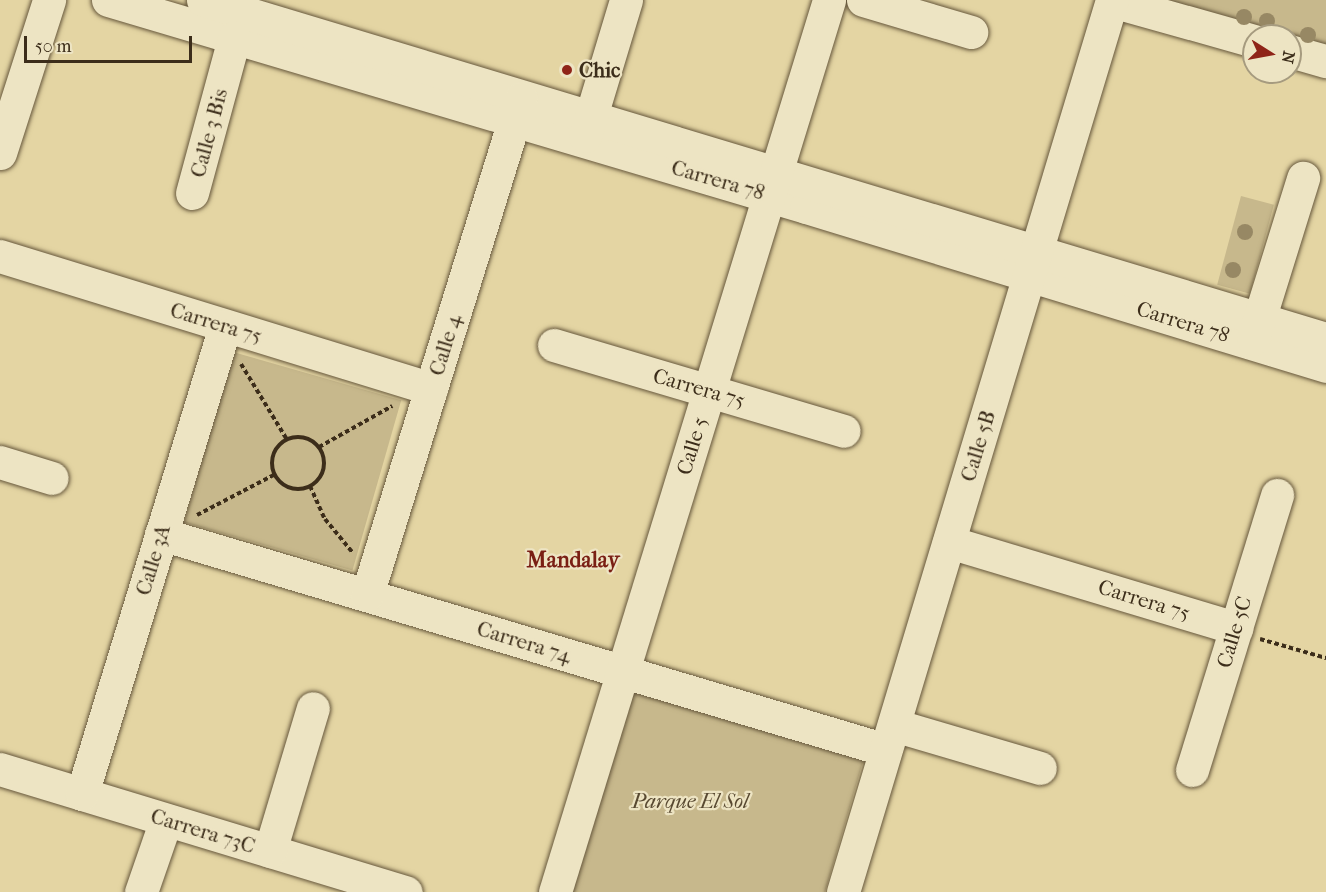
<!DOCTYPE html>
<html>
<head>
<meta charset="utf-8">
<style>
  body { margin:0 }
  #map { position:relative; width:1326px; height:892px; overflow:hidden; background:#e4d5a3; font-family:"IM FELL French Canon",serif }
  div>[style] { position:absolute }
  .green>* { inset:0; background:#c7b88c; transform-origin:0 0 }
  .path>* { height:4px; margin-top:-2px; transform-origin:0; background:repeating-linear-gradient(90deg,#3c2d1a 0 4.5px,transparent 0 7.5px) }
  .path>.ring { margin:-2px; padding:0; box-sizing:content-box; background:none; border:4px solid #3c2d1a; border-radius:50% }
  .roads { filter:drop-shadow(0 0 2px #66573c) drop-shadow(0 0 2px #66573c) }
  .minor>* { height:33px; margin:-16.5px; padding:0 16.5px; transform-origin:16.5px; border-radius:16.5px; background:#ede4c3 }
  .trees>* { width:16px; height:16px; margin:-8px; border-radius:50%; background:#978864 }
  .dots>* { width:16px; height:16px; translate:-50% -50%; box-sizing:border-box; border:3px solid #ede4c3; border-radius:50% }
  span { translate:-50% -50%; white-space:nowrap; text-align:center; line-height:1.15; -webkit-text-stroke:4.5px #ede4c3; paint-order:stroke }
  .poi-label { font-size:21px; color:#3c2d1a; font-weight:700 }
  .left { translate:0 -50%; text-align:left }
  .street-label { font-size:21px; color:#3c2d1a }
  .park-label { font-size:21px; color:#584931; font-style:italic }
  .neighbourhood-label { font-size:22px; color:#7a1f14; font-weight:700 }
  .north { position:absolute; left:1242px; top:24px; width:60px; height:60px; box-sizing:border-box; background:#ede4c3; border:2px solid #a69b7f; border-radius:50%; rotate:101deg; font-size:16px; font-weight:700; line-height:24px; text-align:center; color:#3c2d1a }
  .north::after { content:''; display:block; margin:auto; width:21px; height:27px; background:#8f2418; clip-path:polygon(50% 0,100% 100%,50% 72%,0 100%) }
  .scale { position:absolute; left:24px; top:36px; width:168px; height:27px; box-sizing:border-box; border:3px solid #3c2d1a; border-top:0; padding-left:8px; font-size:18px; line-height:21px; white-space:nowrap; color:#3c2d1a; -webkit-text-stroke:4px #ede4c3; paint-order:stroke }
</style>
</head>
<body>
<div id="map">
  <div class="green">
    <i style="clip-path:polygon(1165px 0,1326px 0,1326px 44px,1286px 36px)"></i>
    <i style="left:1241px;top:196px;width:34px;height:92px;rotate:15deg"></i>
    <i style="left:233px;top:352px;width:175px;height:177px;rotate:16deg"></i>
    <i style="clip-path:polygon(627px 688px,864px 758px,825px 892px,568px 892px)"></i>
  </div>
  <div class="path">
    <i style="left:241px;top:364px;width:87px;rotate:58.7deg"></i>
    <i class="ring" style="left:272px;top:437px;width:48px;height:48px"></i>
    <i style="left:319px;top:447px;width:84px;rotate:-29.3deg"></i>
    <i style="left:310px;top:486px;width:36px;rotate:66deg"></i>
    <i style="left:325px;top:519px;width:44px;rotate:50.5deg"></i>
    <i style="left:197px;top:515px;width:87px;rotate:-27.5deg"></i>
    <i style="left:1260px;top:639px;width:69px;rotate:16.1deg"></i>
  </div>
  <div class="roads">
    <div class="minor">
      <i style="left:108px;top:0;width:728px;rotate:16.52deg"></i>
      <i style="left:806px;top:207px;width:544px;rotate:17deg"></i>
      <i style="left:203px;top:0;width:1173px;rotate:16.8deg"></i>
      <i style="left:863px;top:0;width:113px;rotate:16.5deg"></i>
      <i style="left:1112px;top:1px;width:148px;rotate:15.7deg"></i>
      <i style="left:1290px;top:51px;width:37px;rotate:16deg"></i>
      <i style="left:585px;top:136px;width:142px;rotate:-73.2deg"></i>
      <i style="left:0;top:153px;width:161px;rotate:-72.2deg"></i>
      <i style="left:192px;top:193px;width:161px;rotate:-74.8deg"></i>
      <i style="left:0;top:256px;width:451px;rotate:17.1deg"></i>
      <i style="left:1253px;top:339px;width:169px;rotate:-72.7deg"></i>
      <i style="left:554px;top:345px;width:302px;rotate:16.5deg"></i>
      <i style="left:0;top:462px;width:54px;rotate:17.1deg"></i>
      <i style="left:161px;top:534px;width:756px;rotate:16.59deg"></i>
      <i style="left:949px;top:542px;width:300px;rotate:16.7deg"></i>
      <i style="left:367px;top:595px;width:520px;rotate:-72.78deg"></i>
      <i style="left:894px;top:725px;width:152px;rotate:16.4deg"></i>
      <i style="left:0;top:769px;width:424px;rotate:16.9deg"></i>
      <i style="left:1192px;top:770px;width:288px;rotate:-72.8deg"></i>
      <i style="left:82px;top:794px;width:489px;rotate:-73deg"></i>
      <i style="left:270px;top:851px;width:149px;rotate:-73.3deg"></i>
      <i style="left:141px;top:892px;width:76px;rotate:-70.9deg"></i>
      <i style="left:555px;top:892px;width:933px;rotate:-72.92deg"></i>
      <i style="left:843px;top:892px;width:932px;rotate:-73.22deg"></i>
    </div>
  </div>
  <div class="trees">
    <i style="left:1244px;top:17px"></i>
    <i style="left:1267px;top:21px"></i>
    <i style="left:1308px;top:35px"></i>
    <i style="left:1245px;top:232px"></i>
    <i style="left:1233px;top:270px"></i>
  </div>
  <div class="dots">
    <i style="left:567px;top:70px;background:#8f2418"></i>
  </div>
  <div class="poi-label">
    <span class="left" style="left:579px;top:70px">Chic</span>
  </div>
  <div class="street-label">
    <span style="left:209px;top:133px;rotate:-75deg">Calle 3 Bis</span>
    <span style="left:718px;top:180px;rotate:16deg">Carrera 78</span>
    <span style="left:1183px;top:322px;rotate:17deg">Carrera 78</span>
    <span style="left:216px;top:323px;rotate:17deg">Carrera 75</span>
    <span style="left:445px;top:345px;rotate:-73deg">Calle 4</span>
    <span style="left:699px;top:388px;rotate:16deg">Carrera 75</span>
    <span style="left:692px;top:446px;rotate:-73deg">Calle 5</span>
    <span style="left:978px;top:446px;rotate:-73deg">Calle 5B</span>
    <span style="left:153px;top:560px;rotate:-73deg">Calle 3A</span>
    <span style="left:1144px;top:600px;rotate:17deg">Carrera 75</span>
    <span style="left:1234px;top:632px;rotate:-73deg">Calle 5C</span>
    <span style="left:524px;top:642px;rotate:17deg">Carrera 74</span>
    <span style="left:203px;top:831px;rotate:17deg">Carrera 73C</span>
  </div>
  <div class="park-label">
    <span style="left:690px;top:801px">Parque El Sol</span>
  </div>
  <div class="neighbourhood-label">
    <span style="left:573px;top:561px">Mandalay</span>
  </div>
  <div class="north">N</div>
  <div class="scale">50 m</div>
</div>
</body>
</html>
